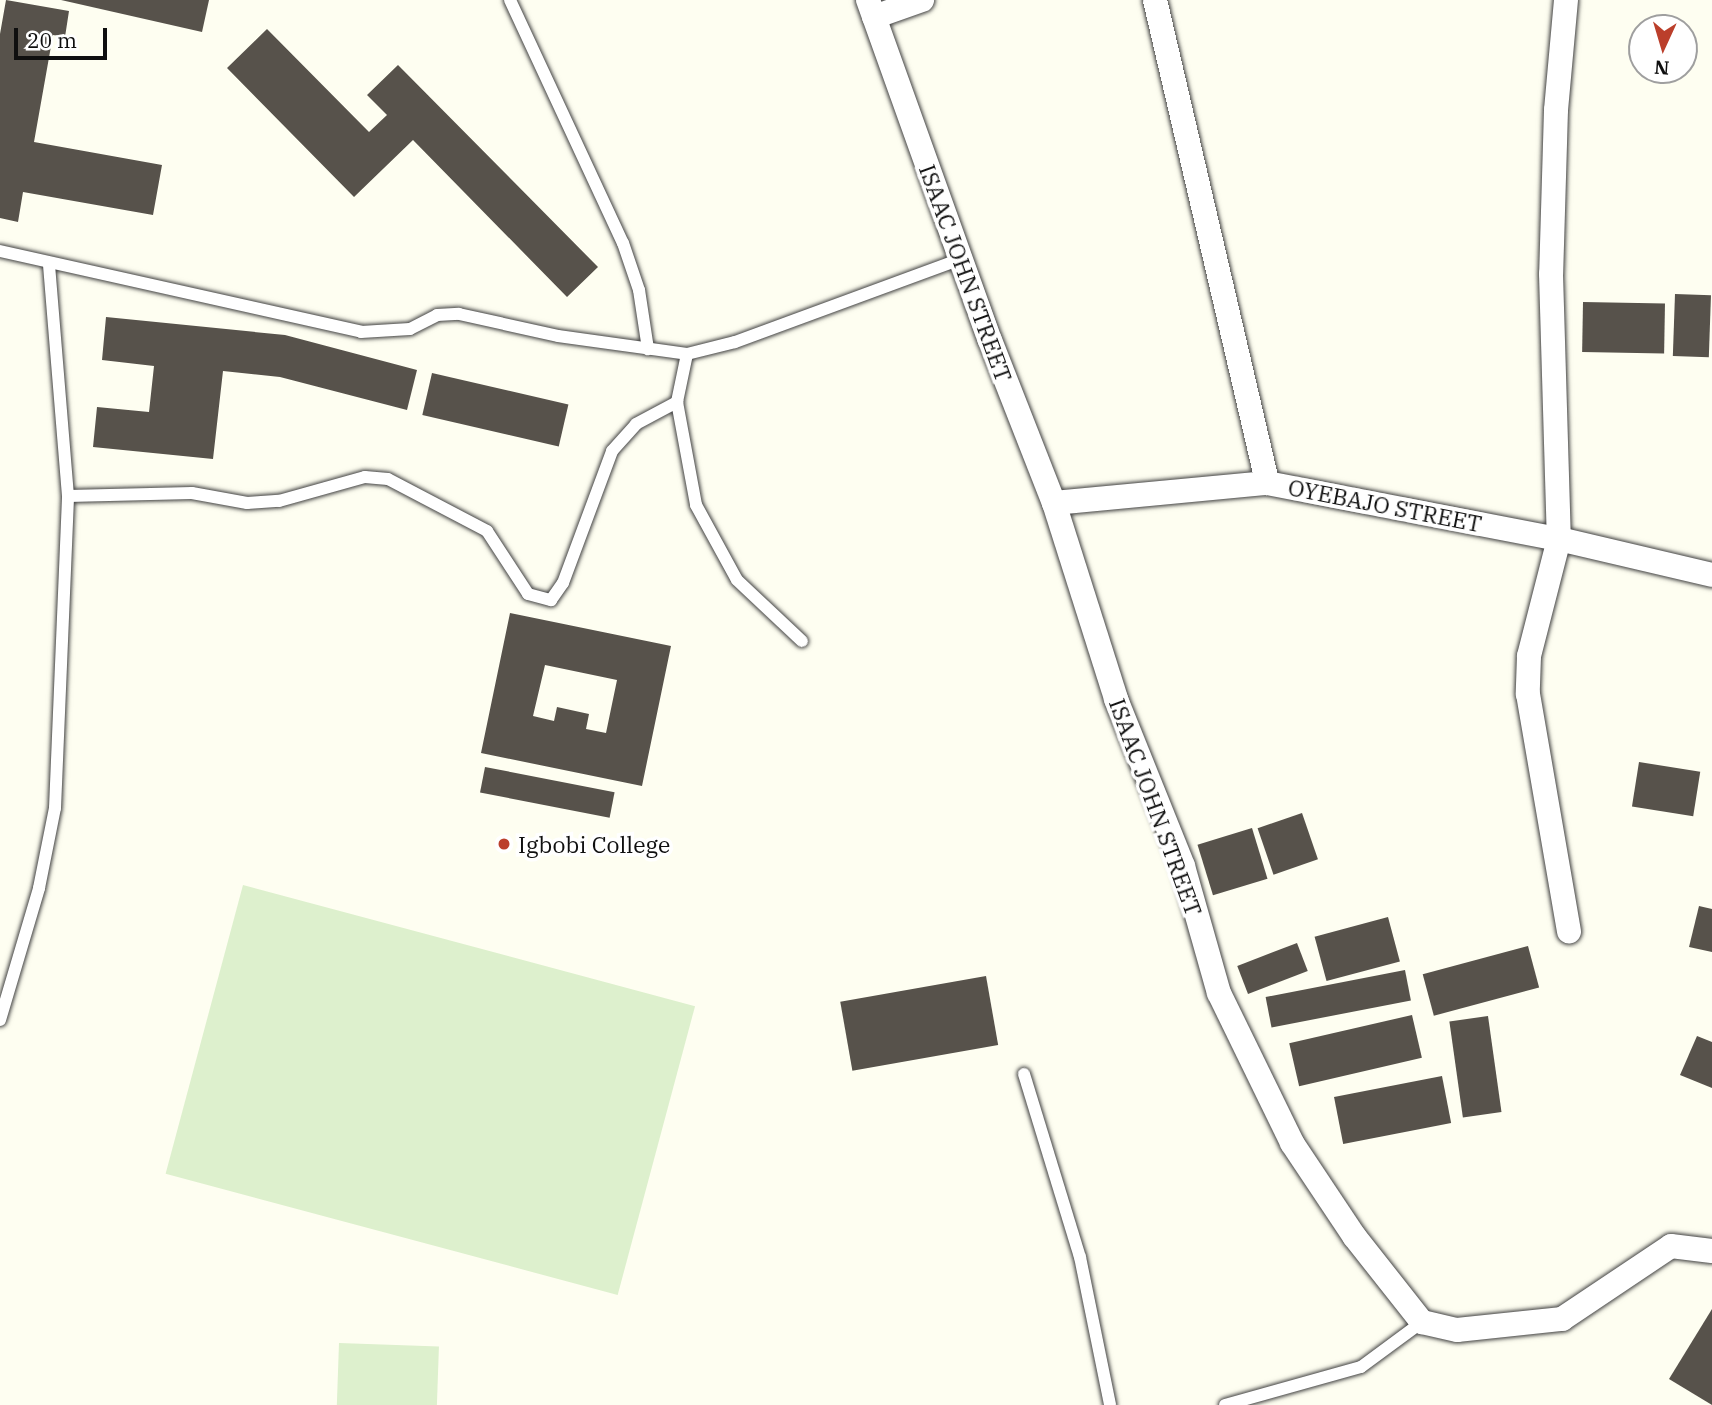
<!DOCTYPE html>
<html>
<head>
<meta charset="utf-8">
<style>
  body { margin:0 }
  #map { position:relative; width:1712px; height:1405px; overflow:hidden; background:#fefef1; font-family:"IBM Plex Serif",serif }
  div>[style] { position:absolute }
  .pitch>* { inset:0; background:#ddf0cd; transform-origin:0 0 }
  .building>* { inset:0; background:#57524b; transform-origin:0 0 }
  .roads { filter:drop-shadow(0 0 2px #424242) drop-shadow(0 0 2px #424242) }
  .service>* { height:12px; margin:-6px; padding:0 6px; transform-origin:6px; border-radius:6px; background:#fff }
  .minor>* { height:24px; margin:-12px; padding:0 12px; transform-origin:12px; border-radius:12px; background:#fff }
  .dots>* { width:19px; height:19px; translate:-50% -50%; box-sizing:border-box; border:4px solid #fff; border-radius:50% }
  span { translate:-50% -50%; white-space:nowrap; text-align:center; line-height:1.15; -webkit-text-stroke:7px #fff; paint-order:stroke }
  .street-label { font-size:23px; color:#0f0f0f }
  .poi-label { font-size:23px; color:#0f0f0f }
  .left { translate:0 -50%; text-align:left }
  .north { position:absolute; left:1628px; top:14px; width:70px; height:70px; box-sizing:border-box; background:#fff; border:2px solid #9f9f9f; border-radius:50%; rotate:184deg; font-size:19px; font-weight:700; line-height:28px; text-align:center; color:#0f0f0f }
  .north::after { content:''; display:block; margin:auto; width:24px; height:32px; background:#bb3f2b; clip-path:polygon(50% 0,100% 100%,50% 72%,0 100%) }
  .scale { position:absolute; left:14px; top:28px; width:93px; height:32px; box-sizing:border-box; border:4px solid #0f0f0f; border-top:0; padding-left:9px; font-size:21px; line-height:24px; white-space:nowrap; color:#0f0f0f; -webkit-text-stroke:5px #fff; paint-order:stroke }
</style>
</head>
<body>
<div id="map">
  <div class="pitch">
    <i style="left:243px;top:885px;width:468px;height:299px;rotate:15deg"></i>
    <i style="left:339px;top:1343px;width:100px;height:62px;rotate:2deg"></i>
  </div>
  <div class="building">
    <i style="clip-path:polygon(6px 0,69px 11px,65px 37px,53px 35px,34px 142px,162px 165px,153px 215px,23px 192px,18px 222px,0 218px,0 34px)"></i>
    <i style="clip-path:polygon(61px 0,209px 0,202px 32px)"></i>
    <i style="clip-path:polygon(267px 29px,369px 132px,387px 115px,367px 95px,398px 65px,598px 267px,567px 297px,413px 140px,354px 197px,227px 68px)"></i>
    <i style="left:1675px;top:294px;width:36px;height:62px;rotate:2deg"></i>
    <i style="left:1583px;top:302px;width:82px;height:50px;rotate:1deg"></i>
    <i style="clip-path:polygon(106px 317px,285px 335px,417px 370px,407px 410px,280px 377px,223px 371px,213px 459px,93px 447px,97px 407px,149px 412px,154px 366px,102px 360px)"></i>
    <i style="left:432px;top:373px;width:140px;height:43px;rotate:13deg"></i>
    <i style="clip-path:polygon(evenodd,510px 613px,671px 646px,642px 786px,481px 753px,510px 613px,545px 665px,617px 680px,606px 733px,586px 729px,589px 714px,557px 707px,554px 721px,533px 716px,545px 665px)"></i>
    <i style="left:1639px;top:762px;width:62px;height:45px;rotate:9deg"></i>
    <i style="left:485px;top:767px;width:132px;height:26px;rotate:11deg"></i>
    <i style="left:1302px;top:813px;width:49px;height:47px;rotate:71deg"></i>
    <i style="left:1252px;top:828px;width:53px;height:57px;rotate:73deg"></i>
    <i style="clip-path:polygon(1699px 906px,1712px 909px,1712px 952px,1689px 947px)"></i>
    <i style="left:1388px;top:917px;width:46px;height:76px;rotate:75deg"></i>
    <i style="left:1297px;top:943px;width:30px;height:64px;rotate:69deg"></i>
    <i style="left:1528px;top:946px;width:43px;height:109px;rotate:75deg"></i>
    <i style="left:1405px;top:970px;width:31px;height:142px;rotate:79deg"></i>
    <i style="left:986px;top:976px;width:70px;height:148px;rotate:80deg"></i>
    <i style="left:1412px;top:1015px;width:44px;height:126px;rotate:77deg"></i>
    <i style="left:1488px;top:1016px;width:97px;height:39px;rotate:82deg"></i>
    <i style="clip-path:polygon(1697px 1036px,1712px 1042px,1712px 1088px,1680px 1075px)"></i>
    <i style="left:1442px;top:1076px;width:48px;height:110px;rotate:79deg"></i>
    <i style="clip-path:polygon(1712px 1309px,1712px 1405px,1669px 1379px)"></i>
  </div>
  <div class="roads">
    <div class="service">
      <i style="left:510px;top:0;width:268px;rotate:65.1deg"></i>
      <i style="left:623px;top:243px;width:50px;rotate:71.2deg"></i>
      <i style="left:639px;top:290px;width:60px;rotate:81.3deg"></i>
      <i style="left:0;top:251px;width:370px;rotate:12.6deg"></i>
      <i style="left:361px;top:332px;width:49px;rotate:-3.5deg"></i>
      <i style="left:410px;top:329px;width:30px;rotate:-27deg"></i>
      <i style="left:437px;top:315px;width:22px;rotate:-3deg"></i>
      <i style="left:459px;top:314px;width:101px;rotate:12.5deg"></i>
      <i style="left:558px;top:336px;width:130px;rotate:7.9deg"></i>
      <i style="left:687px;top:354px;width:49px;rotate:-14deg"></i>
      <i style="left:735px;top:342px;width:240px;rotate:-20.2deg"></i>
      <i style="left:687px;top:354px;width:49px;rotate:101.8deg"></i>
      <i style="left:677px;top:402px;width:105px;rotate:79.5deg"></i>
      <i style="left:696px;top:505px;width:85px;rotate:61.3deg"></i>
      <i style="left:737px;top:580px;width:89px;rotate:43.2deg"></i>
      <i style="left:68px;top:496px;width:124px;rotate:-1.4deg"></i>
      <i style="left:192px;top:493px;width:56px;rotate:10.3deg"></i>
      <i style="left:247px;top:503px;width:32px;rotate:-4deg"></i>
      <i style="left:279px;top:501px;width:89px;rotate:-15.6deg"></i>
      <i style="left:365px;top:477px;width:23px;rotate:5deg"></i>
      <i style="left:388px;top:479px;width:112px;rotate:27.7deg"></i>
      <i style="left:487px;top:531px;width:75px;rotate:56.9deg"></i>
      <i style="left:528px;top:594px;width:24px;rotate:15deg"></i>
      <i style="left:551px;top:600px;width:21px;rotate:-55deg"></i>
      <i style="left:563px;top:583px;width:141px;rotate:-69.6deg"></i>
      <i style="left:612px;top:451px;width:36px;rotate:-48deg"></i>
      <i style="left:636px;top:424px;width:47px;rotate:-28.2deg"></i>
      <i style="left:0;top:1020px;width:138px;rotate:-73.5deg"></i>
      <i style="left:39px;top:888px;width:82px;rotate:-78.7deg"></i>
      <i style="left:55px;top:808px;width:312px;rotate:-87.6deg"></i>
      <i style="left:68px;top:496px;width:233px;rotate:-94.7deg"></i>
      <i style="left:1024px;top:1074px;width:191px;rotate:73deg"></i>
      <i style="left:1080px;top:1257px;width:151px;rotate:78.5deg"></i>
      <i style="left:1225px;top:1405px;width:141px;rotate:-15.6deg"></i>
      <i style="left:1361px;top:1367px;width:76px;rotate:-36.4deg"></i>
    </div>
    <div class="minor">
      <i style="left:868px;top:0;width:361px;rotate:70.3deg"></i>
      <i style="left:990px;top:340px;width:175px;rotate:68.6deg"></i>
      <i style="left:1054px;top:503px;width:206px;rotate:72.4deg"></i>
      <i style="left:1116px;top:699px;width:180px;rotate:68.1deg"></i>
      <i style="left:1183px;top:866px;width:132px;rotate:74.2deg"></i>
      <i style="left:1219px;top:993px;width:167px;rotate:64deg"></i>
      <i style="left:1292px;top:1143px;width:112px;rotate:56.3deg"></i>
      <i style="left:1354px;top:1236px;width:110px;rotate:51.7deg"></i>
      <i style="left:1422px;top:1322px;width:36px;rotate:13deg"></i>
      <i style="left:1457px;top:1330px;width:106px;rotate:-6deg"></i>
      <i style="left:1562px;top:1319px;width:131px;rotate:-33.8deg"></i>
      <i style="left:1671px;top:1246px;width:41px;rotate:7deg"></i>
      <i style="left:1155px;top:0;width:496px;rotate:76.9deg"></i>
      <i style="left:1566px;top:0;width:110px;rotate:95.2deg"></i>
      <i style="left:1556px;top:110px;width:164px;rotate:91.7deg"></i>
      <i style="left:1551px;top:274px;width:265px;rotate:88.3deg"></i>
      <i style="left:1559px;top:539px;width:121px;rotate:104.4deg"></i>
      <i style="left:1529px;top:656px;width:38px;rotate:92deg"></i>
      <i style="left:1528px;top:694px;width:241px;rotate:80.2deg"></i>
      <i style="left:874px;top:17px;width:51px;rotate:-19.5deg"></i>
      <i style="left:1054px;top:503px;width:214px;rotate:-5.4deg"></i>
      <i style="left:1267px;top:483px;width:297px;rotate:10.9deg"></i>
      <i style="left:1559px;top:539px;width:157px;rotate:13.2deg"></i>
    </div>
  </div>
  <div class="dots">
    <i style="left:504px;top:844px;background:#bb3f2b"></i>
  </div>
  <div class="street-label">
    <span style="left:966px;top:273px;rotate:70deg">ISAAC JOHN STREET</span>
    <span style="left:1385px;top:505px;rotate:11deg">OYEBAJO STREET</span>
    <span style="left:1156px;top:807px;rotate:70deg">ISAAC JOHN STREET</span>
  </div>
  <div class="poi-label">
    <span class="left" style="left:518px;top:844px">Igbobi College</span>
  </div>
  <div class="north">N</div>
  <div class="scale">20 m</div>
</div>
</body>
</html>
